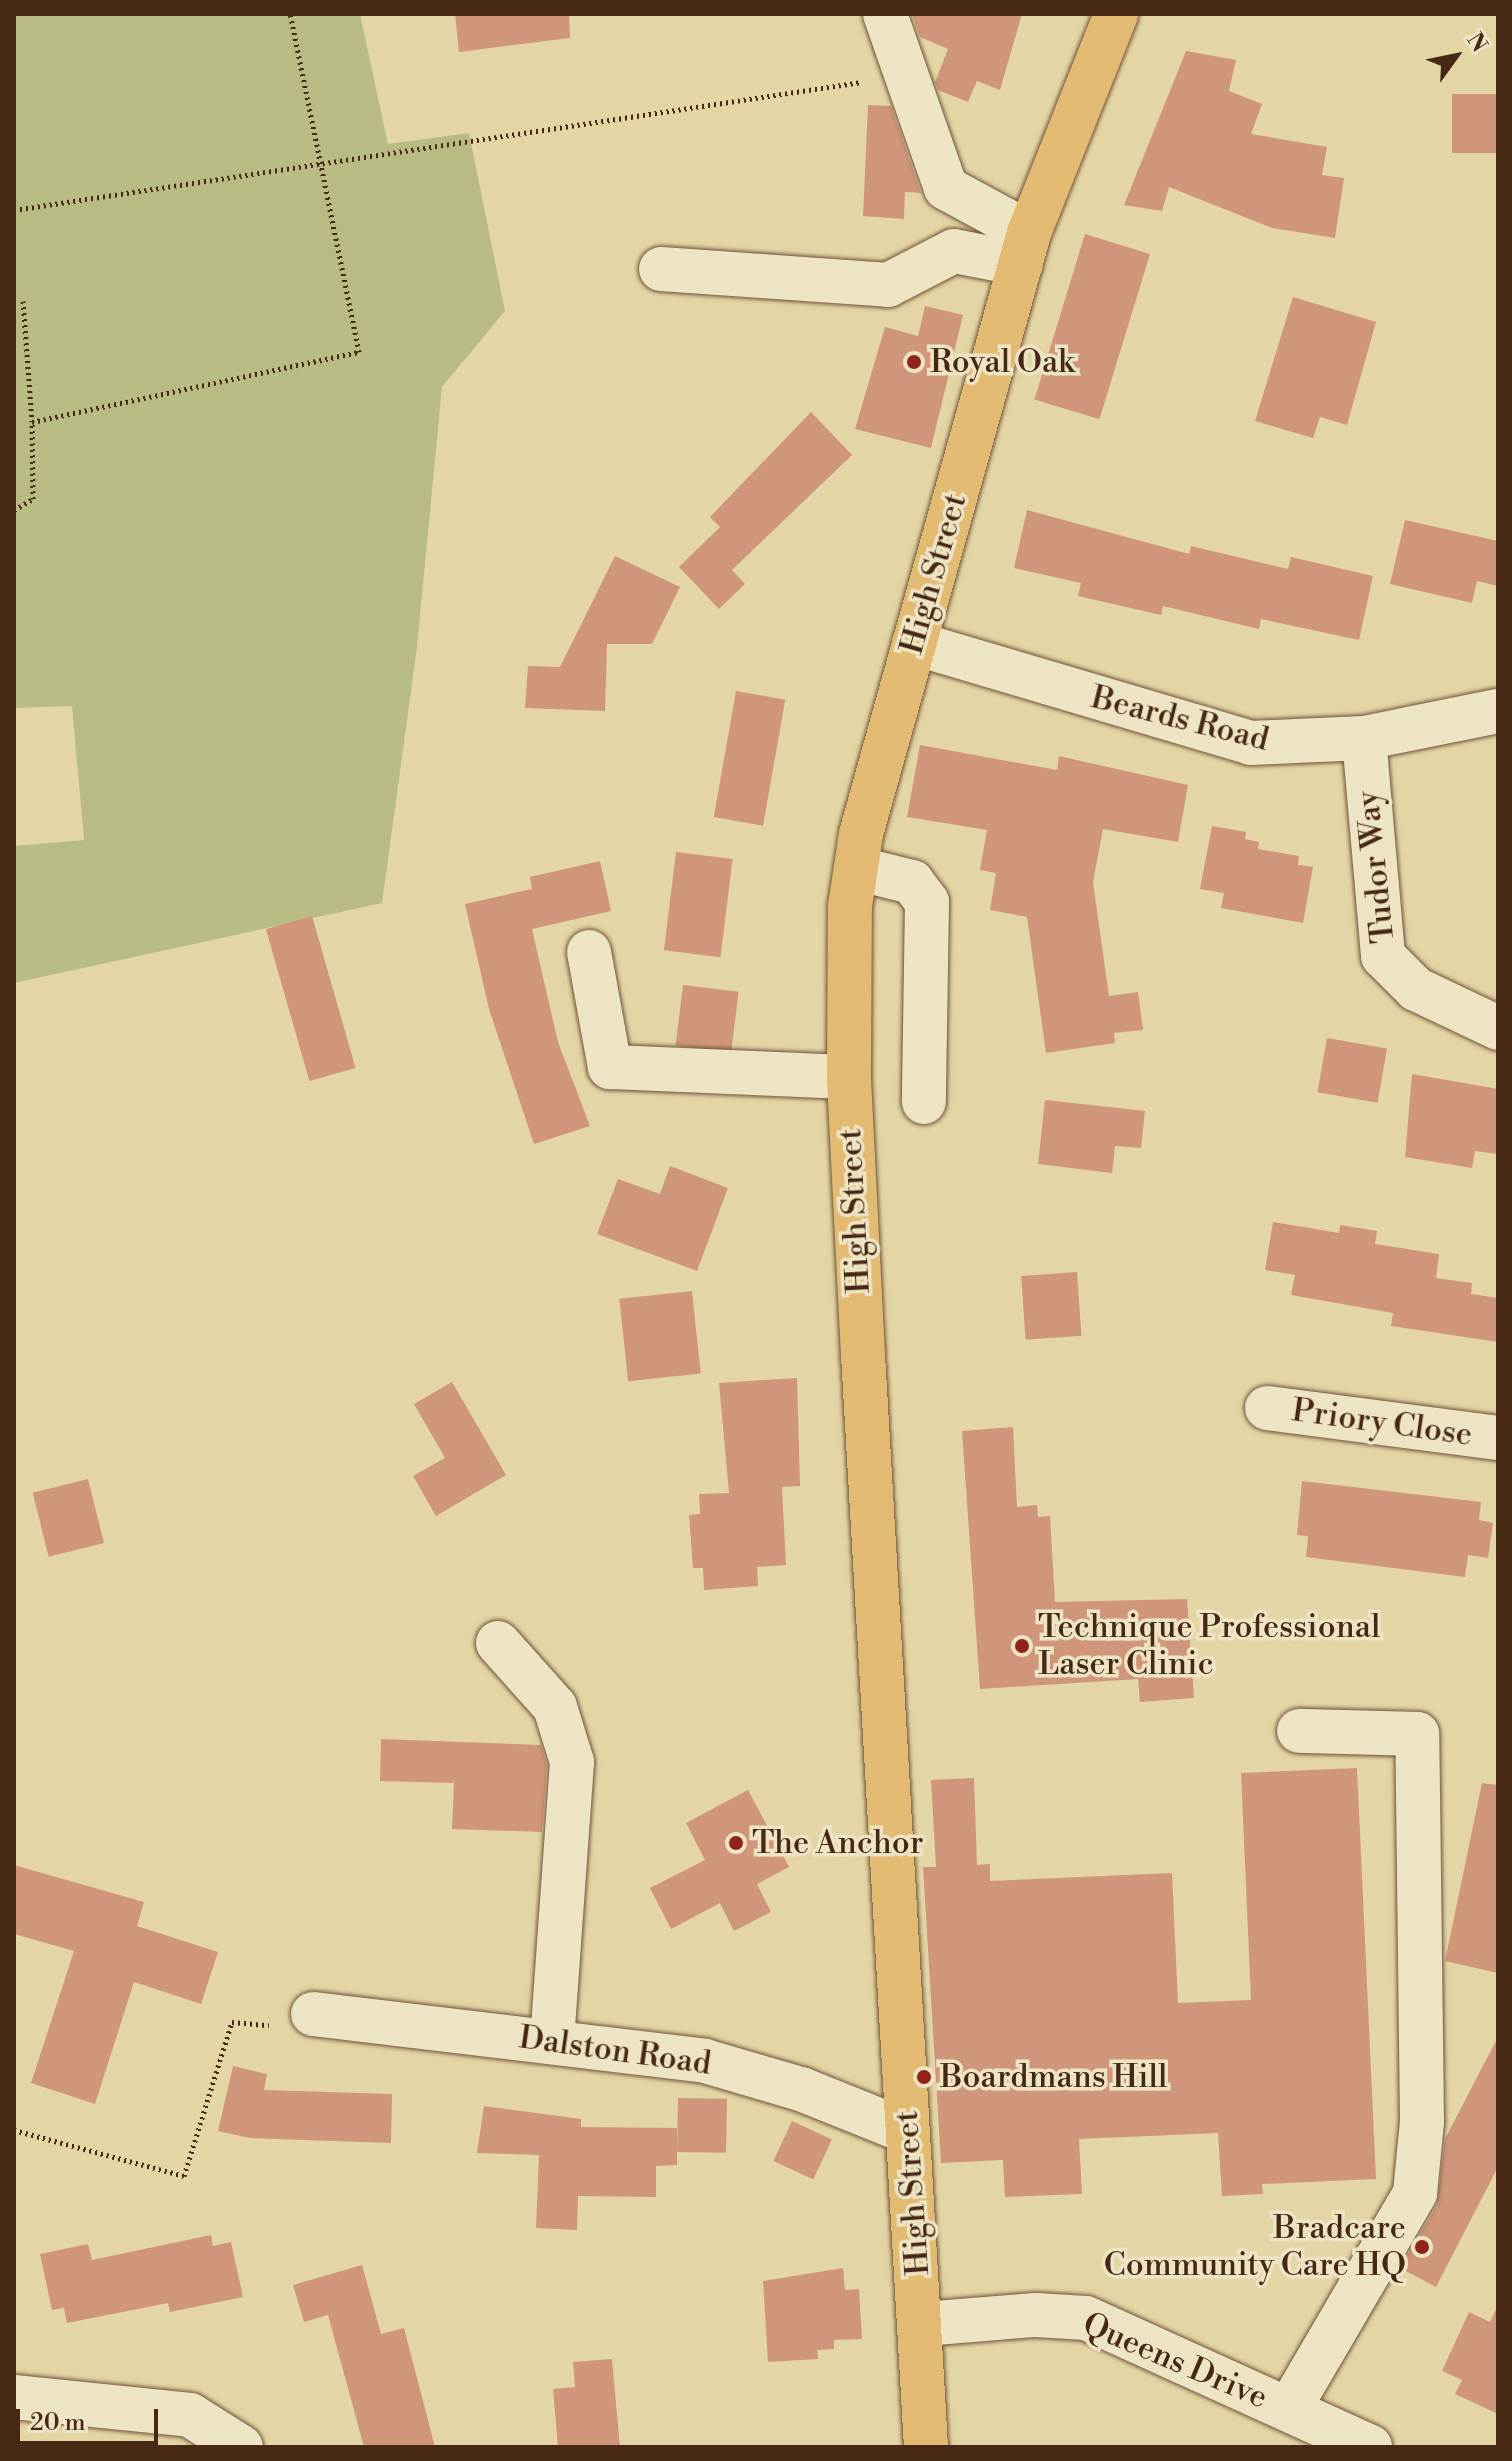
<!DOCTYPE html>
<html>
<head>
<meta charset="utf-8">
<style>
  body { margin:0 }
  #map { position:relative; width:1512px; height:2461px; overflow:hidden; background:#e4d5a4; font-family:"Libre Bodoni",serif }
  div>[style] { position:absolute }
  .green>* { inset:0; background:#b9bc82 }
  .building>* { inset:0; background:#d0967b; transform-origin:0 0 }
  .path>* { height:5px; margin-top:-2.5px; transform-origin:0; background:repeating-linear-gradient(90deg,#472815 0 2px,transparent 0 6px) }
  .roads { filter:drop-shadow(0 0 2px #6e5339) drop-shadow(0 0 2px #6e5339) }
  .minor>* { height:44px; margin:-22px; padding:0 22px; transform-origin:22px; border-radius:22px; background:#ede4c4 }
  .major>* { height:44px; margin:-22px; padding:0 22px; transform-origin:22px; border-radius:22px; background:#e2ba72 }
  .dots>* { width:22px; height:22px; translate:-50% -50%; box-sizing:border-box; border:4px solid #ede4c4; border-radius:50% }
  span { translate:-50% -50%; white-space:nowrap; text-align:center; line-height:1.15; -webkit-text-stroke:7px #ede4c4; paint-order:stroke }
  .poi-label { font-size:32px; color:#472815 }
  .left { translate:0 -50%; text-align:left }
  .right { translate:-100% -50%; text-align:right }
  .street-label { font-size:32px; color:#472815 }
  .frame { position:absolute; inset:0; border:16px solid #472815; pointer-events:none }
  .north { position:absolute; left:1416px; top:16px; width:80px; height:80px; -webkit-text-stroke:6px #ede4c4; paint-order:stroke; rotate:57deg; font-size:22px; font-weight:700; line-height:32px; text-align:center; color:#472815 }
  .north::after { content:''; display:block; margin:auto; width:28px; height:36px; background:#472815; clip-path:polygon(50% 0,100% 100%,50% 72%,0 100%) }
  .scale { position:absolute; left:16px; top:2409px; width:142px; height:36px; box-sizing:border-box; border:4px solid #472815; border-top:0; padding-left:10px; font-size:24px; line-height:28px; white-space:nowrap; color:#472815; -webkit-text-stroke:6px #ede4c4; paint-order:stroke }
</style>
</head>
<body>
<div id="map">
  <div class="green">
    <i style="clip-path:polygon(14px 14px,360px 14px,388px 144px,469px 133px,505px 311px,442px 387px,417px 647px,382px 903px,14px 983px,14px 846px,84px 840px,72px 706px,14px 708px)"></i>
  </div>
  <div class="building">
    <i style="clip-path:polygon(455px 14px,569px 14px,570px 38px,459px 52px)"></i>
    <i style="clip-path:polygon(912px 14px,1022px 14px,1000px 90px,977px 81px,968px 102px,938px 90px,935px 82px,948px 49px,920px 37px)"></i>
    <i style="clip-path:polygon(1186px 51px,1236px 60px,1229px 91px,1262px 104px,1251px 134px,1327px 147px,1322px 175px,1344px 178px,1335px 238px,1272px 228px,1169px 187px,1162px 211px,1124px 205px)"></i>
    <i style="left:1452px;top:94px;width:46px;height:59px"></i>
    <i style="clip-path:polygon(868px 105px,891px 106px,921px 193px,905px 192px,904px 219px,863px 216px)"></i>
    <i style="left:1085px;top:234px;width:68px;height:173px;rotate:17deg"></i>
    <i style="clip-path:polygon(1293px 297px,1376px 322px,1347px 425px,1320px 417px,1313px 438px,1255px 421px)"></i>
    <i style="clip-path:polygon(925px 306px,963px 315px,931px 448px,855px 429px,885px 327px,918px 336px)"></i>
    <i style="clip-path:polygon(811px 412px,852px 455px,732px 570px,745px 584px,719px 609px,679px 567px,720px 527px,710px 517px)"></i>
    <i style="clip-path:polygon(1027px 510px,1189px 554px,1191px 546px,1288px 569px,1291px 557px,1373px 576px,1359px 640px,1261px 619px,1259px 629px,1163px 606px,1161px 615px,1078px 596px,1081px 583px,1014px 568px)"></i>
    <i style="clip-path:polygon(1405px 520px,1498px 541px,1498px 586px,1477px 581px,1472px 603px,1390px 584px)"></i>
    <i style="clip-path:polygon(615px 556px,680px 587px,652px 644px,607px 644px,605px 711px,525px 708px,528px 666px,560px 667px)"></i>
    <i style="left:736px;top:691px;width:50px;height:128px;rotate:10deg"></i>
    <i style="clip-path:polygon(920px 745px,1057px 770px,1059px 756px,1188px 785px,1178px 842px,1103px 829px,1093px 882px,1109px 996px,1138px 992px,1143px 1030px,1114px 1033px,1115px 1043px,1046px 1053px,1027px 917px,990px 910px,996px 873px,980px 870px,987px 830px,907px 817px)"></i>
    <i style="clip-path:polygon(1212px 826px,1246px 832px,1245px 839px,1259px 842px,1258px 849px,1299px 856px,1298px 865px,1313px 867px,1303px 923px,1221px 908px,1224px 893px,1200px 889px)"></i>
    <i style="left:676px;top:852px;width:57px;height:99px;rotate:7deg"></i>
    <i style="clip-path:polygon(600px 861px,611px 911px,532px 929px,558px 1042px,590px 1126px,534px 1144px,489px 1009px,465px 904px,532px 889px,530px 877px)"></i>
    <i style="left:312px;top:916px;width:158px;height:48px;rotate:74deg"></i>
    <i style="left:683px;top:985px;width:56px;height:61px;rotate:7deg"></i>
    <i style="left:1327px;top:1038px;width:61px;height:55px;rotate:10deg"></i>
    <i style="clip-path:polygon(1412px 1074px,1498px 1089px,1498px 1154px,1475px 1151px,1472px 1168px,1405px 1157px)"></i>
    <i style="clip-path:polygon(1045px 1100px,1145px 1111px,1141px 1148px,1115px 1146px,1112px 1173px,1038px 1164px)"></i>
    <i style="clip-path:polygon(670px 1166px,728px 1188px,697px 1271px,597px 1234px,618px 1179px,660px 1194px)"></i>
    <i style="clip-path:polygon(1273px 1222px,1339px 1233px,1340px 1225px,1377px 1231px,1375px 1244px,1439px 1254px,1436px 1278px,1472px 1283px,1471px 1294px,1498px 1298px,1498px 1342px,1391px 1326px,1393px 1313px,1291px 1295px,1295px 1275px,1265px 1270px)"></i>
    <i style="left:1077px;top:1272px;width:64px;height:56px;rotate:86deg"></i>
    <i style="left:692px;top:1291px;width:83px;height:73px;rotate:84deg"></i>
    <i style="clip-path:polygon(797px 1378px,800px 1486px,782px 1487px,786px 1565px,757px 1567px,758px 1586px,704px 1590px,703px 1568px,693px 1568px,689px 1515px,700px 1514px,699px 1494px,729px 1493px,719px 1383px)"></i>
    <i style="clip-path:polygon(452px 1382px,506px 1475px,436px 1516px,413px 1476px,445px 1458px,414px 1404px)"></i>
    <i style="clip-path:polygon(1013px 1427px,1017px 1507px,1037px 1505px,1038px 1517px,1050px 1516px,1055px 1602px,1187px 1599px,1194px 1698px,1140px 1702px,1138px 1679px,980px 1689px,962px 1431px)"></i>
    <i style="left:88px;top:1479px;width:66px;height:57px;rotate:76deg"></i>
    <i style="clip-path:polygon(1302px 1481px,1481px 1502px,1479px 1520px,1493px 1523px,1488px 1558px,1468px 1555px,1465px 1577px,1306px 1557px,1308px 1536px,1297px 1535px)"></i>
    <i style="clip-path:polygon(381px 1739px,541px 1745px,547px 1765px,542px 1832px,452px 1829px,454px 1783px,380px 1781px)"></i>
    <i style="clip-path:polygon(1357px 1768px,1376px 2179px,1262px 2184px,1263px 2194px,1222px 2196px,1218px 2133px,1079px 2139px,1082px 2194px,1005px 2197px,1003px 2160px,941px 2163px,923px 1867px,936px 1867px,931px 1780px,974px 1778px,977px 1865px,990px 1864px,990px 1881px,1172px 1873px,1178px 2003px,1251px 2000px,1241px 1773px)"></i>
    <i style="clip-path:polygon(1482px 1783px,1498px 1785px,1498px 1973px,1445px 1961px)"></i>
    <i style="clip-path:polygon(748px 1790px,789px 1867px,757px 1884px,771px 1912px,734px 1931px,720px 1903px,671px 1929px,650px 1888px,705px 1860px,686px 1823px)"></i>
    <i style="clip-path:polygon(14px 1865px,144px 1902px,137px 1926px,218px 1952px,201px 2004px,134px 1982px,95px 2104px,31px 2083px,74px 1951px,14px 1934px)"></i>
    <i style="clip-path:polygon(1498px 2037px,1498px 2167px,1436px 2287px,1400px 2268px,1437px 2205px,1445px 2139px)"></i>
    <i style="clip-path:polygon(233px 2066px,267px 2074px,264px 2090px,392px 2094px,391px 2143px,250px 2138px,218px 2131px)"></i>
    <i style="left:678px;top:2098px;width:49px;height:54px;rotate:1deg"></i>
    <i style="clip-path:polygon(484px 2106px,581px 2119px,581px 2127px,677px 2128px,677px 2165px,656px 2166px,656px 2197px,578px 2196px,577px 2230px,536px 2228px,539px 2155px,477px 2153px)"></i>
    <i style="left:792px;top:2121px;width:44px;height:44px;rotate:25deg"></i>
    <i style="clip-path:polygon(211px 2235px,213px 2246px,231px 2242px,243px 2297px,170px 2312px,168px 2303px,67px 2323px,64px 2308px,52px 2310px,40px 2254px,88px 2244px,92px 2260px)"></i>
    <i style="clip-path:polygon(362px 2265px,381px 2334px,404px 2328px,435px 2447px,364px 2447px,328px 2315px,304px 2322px,293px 2285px)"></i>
    <i style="clip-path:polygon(843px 2268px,845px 2290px,859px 2289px,862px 2339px,834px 2340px,834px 2349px,817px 2350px,818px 2359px,768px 2362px,763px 2281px)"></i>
    <i style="clip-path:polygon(1498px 2305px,1498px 2414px,1455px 2394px,1462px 2380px,1442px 2371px,1469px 2312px,1490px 2322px)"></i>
    <i style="clip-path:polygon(612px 2359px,620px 2447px,558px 2447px,553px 2389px,575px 2387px,573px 2362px)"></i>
  </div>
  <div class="path">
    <i style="left:14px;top:210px;width:857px;rotate:-8.59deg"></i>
    <i style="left:23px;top:301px;width:121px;rotate:85.7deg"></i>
    <i style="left:14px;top:510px;width:22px;rotate:-30deg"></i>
    <i style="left:33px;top:499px;width:77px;rotate:-90.7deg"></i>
    <i style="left:32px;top:422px;width:334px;rotate:-12.1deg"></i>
    <i style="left:359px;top:352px;width:345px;rotate:-101.5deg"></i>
    <i style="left:14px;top:2130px;width:176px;rotate:15.1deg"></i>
    <i style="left:184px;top:2176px;width:161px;rotate:-72.7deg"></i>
    <i style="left:232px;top:2022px;width:37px;rotate:5deg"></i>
  </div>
  <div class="roads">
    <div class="minor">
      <i style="left:885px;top:14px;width:184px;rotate:70.7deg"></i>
      <i style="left:946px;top:188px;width:94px;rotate:28.5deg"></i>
      <i style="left:661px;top:269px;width:228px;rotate:4deg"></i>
      <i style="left:888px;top:285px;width:74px;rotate:-27.3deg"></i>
      <i style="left:954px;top:251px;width:68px;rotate:11deg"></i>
      <i style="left:914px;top:643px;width:352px;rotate:16.5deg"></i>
      <i style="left:1251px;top:743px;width:113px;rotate:-2.5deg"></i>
      <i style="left:1364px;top:738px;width:137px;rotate:-11.4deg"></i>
      <i style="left:1364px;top:738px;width:219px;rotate:85deg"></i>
      <i style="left:1383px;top:956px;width:47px;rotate:45deg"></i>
      <i style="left:1416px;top:989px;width:91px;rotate:25.4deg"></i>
      <i style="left:856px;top:868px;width:58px;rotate:14deg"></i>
      <i style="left:912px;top:882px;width:25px;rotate:53deg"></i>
      <i style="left:927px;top:902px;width:200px;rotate:90.9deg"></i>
      <i style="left:589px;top:952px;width:117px;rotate:79.7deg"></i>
      <i style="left:610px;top:1067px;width:239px;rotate:2.4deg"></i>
      <i style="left:1267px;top:1408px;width:233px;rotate:7.4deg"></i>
      <i style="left:498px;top:1643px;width:86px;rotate:48.3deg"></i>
      <i style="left:555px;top:1707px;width:58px;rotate:72.8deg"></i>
      <i style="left:572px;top:1762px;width:280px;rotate:94.1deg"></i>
      <i style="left:313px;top:2014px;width:395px;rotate:6.8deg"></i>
      <i style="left:705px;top:2061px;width:100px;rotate:16.3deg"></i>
      <i style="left:801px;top:2089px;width:115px;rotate:21.9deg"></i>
      <i style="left:923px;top:2324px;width:113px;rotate:-4.6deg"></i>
      <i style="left:1036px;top:2315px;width:50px;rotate:3.4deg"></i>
      <i style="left:1086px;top:2318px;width:312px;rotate:24.4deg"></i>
      <i style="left:14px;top:2397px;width:177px;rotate:5.8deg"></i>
      <i style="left:190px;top:2415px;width:60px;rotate:32.1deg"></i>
      <i style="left:1289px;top:2409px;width:250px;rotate:-59.7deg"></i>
      <i style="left:1415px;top:2193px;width:72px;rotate:-84.4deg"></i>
      <i style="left:1422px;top:2121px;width:387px;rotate:-90.7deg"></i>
      <i style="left:1417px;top:1734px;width:118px;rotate:-178.5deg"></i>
    </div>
    <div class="major">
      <i style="left:926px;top:2447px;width:1093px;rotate:-93.3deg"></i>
      <i style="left:863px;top:1356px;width:279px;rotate:-92.9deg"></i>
      <i style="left:849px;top:1077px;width:171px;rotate:-89.7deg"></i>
      <i style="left:850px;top:906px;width:73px;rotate:-81.3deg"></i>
      <i style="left:861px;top:834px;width:624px;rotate:-74.38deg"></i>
      <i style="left:1029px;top:233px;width:236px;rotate:-68.3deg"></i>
    </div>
  </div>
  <div class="dots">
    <i style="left:914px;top:362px;background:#8f2418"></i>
    <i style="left:1022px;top:1646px;background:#8f2418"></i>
    <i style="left:736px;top:1843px;background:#8f2418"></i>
    <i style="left:924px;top:2077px;background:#8f2418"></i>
    <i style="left:1422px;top:2247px;background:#8f2418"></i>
  </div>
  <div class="poi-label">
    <span class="left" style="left:930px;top:362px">Royal Oak</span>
    <span class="left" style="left:1038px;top:1646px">Technique Professional<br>Laser Clinic</span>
    <span class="left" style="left:752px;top:1843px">The Anchor</span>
    <span class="left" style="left:940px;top:2077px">Boardmans Hill</span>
    <span class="right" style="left:1406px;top:2247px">Bradcare<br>Community Care HQ</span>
  </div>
  <div class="street-label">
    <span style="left:934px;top:574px;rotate:-74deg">High Street</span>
    <span style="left:1180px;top:719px;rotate:14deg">Beards Road</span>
    <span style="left:1376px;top:867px;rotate:-96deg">Tudor Way</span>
    <span style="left:855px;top:1211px;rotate:-93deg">High Street</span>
    <span style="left:1382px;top:1423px;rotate:8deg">Priory Close</span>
    <span style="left:615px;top:2051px;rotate:8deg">Dalston Road</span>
    <span style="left:913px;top:2193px;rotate:-94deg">High Street</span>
    <span style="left:1175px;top:2361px;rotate:23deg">Queens Drive</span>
  </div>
  <div class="frame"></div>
  <div class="north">N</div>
  <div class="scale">20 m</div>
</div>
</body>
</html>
